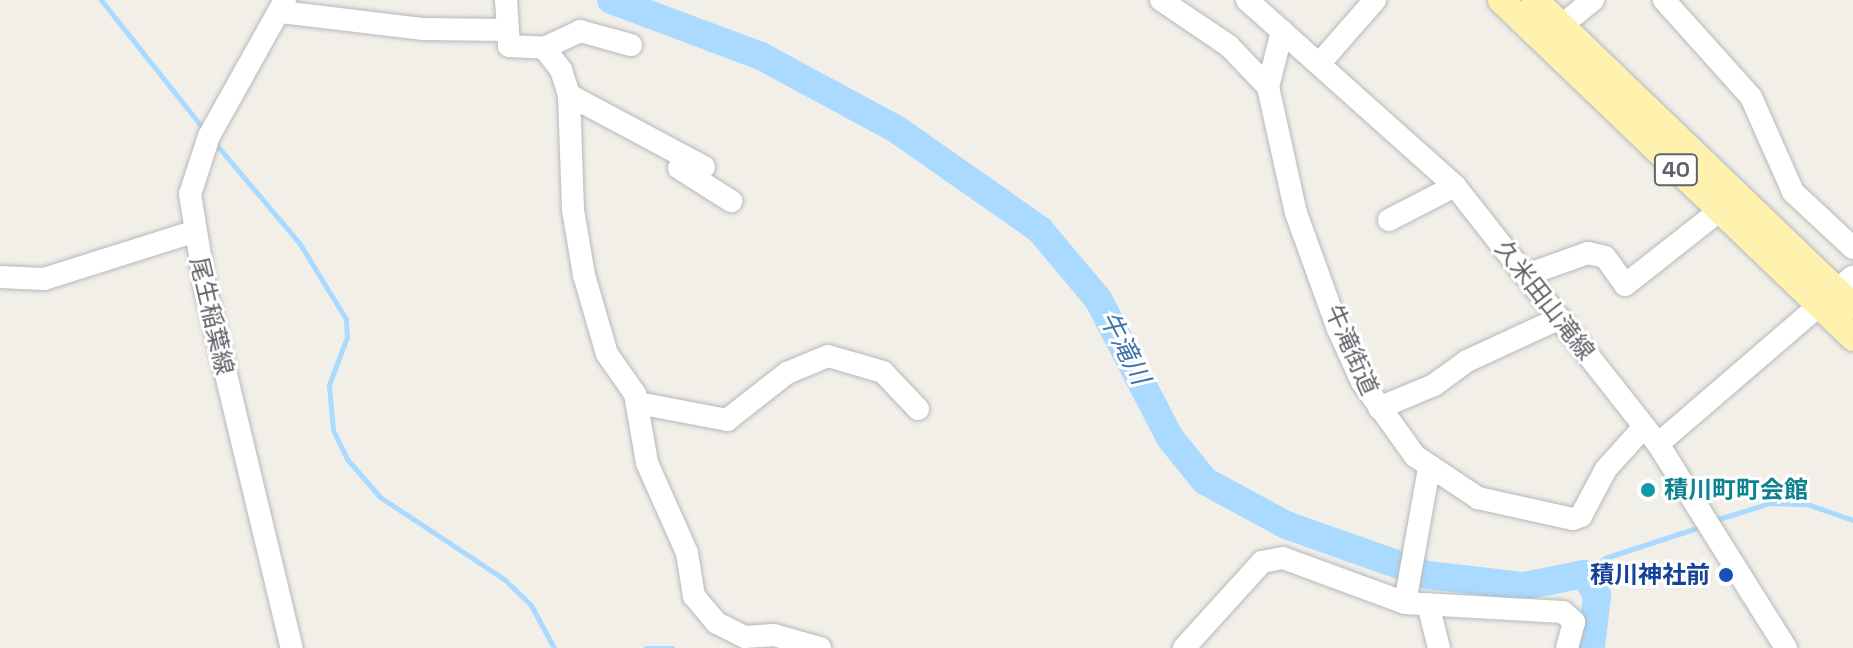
<!DOCTYPE html>
<html>
<head>
<meta charset="utf-8">
<style>
  body { margin:0 }
  #map { position:relative; width:1853px; height:648px; overflow:hidden; background:#f1efe8; font-family:"Space Grotesk","Noto Sans JP",sans-serif }
  div>[style] { position:absolute }
  .stream>* { height:5px; margin:-2.5px; padding:0 2.5px; transform-origin:2.5px; border-radius:2.5px; background:#aadaff }
  .river>* { height:28px; margin:-14px; padding:0 14px; transform-origin:14px; border-radius:14px; background:#aadaff }
  .roads { filter:drop-shadow(0 0 2px #b5b8bc) drop-shadow(0 0 2px #b5b8bc) }
  .minor>* { height:22px; margin:-11px; padding:0 11px; transform-origin:11px; border-radius:11px; background:#fff }
  .major>* { height:26px; margin:-13px; padding:0 13px; transform-origin:13px; border-radius:13px; background:#fff2af }
  .dots>* { width:22px; height:22px; translate:-50% -50%; box-sizing:border-box; border:4px solid #fff; border-radius:50% }
  span { translate:-50% -50%; white-space:nowrap; text-align:center; line-height:1.15; -webkit-text-stroke:6px #fff; paint-order:stroke }
  .shield-label span { padding:2px 6px; background:#fff; border:2px solid; border-radius:6px; -webkit-text-stroke-width:0 }
  .shield-label { font-size:22px; color:#5f6368; font-weight:700 }
  .street-label { font-size:24px; color:#5f6368 }
  .culture-label { font-size:24px; color:#0d838f; font-weight:700 }
  .left { translate:0 -50%; text-align:left }
  .transit-label { font-size:24px; color:#164399; font-weight:700 }
  .right { translate:-100% -50%; text-align:right }
  .water-label { font-size:26px; color:#4174aa; font-style:italic }
</style>
</head>
<body>
<div id="map">
  <div class="stream">
    <i style="left:101px;top:0;width:169px;rotate:51.5deg"></i>
    <i style="left:215px;top:143px;width:132px;rotate:49.9deg"></i>
    <i style="left:300px;top:244px;width:88px;rotate:58.5deg"></i>
    <i style="left:346px;top:319px;width:18px;rotate:87deg"></i>
    <i style="left:347px;top:337px;width:51px;rotate:110.6deg"></i>
    <i style="left:329px;top:385px;width:45px;rotate:84.9deg"></i>
    <i style="left:333px;top:430px;width:32px;rotate:64deg"></i>
    <i style="left:347px;top:459px;width:50px;rotate:49deg"></i>
    <i style="left:380px;top:497px;width:149px;rotate:33.5deg"></i>
    <i style="left:504px;top:579px;width:37px;rotate:44deg"></i>
    <i style="left:531px;top:605px;width:49px;rotate:61.9deg"></i>
    <i style="left:1712px;top:521px;width:61px;rotate:-17.2deg"></i>
    <i style="left:1770px;top:503px;width:37px;rotate:2deg"></i>
    <i style="left:1807px;top:504px;width:49px;rotate:19.2deg"></i>
    <i style="left:1584px;top:574px;width:26px;rotate:-37deg"></i>
    <i style="left:1605px;top:558px;width:103px;rotate:-18.1deg"></i>
    <i style="left:646px;top:648px;width:26px"></i>
  </div>
  <div class="river">
    <i style="left:611px;top:0;width:160px;rotate:20.5deg"></i>
    <i style="left:761px;top:56px;width:153px;rotate:28.4deg"></i>
    <i style="left:896px;top:129px;width:176px;rotate:35deg"></i>
    <i style="left:1040px;top:230px;width:90px;rotate:50deg"></i>
    <i style="left:1098px;top:299px;width:157px;rotate:62.6deg"></i>
    <i style="left:1170px;top:438px;width:55px;rotate:50.9deg"></i>
    <i style="left:1205px;top:481px;width:92px;rotate:28.5deg"></i>
    <i style="left:1286px;top:525px;width:150px;rotate:19.5deg"></i>
    <i style="left:1427px;top:575px;width:98px;rotate:6.5deg"></i>
    <i style="left:1524px;top:586px;width:61px;rotate:-11.3deg"></i>
    <i style="left:1584px;top:574px;width:25px;rotate:58deg"></i>
    <i style="left:1597px;top:595px;width:53px;rotate:96.5deg"></i>
  </div>
  <div class="roads">
    <div class="minor">
      <i style="left:285px;top:0;width:156px;rotate:119.2deg"></i>
      <i style="left:209px;top:136px;width:61px;rotate:108.1deg"></i>
      <i style="left:190px;top:194px;width:94px;rotate:80.8deg"></i>
      <i style="left:205px;top:287px;width:371px;rotate:76.5deg"></i>
      <i style="left:506px;top:0;width:46px;rotate:86.3deg"></i>
      <i style="left:509px;top:46px;width:35px;rotate:3deg"></i>
      <i style="left:544px;top:48px;width:28px;rotate:52deg"></i>
      <i style="left:561px;top:70px;width:26px;rotate:72deg"></i>
      <i style="left:569px;top:95px;width:115px;rotate:88deg"></i>
      <i style="left:573px;top:210px;width:66px;rotate:80.4deg"></i>
      <i style="left:584px;top:275px;width:82px;rotate:73.8deg"></i>
      <i style="left:607px;top:354px;width:49px;rotate:55deg"></i>
      <i style="left:635px;top:394px;width:70px;rotate:80.1deg"></i>
      <i style="left:647px;top:463px;width:98px;rotate:66deg"></i>
      <i style="left:687px;top:553px;width:44px;rotate:80.8deg"></i>
      <i style="left:694px;top:596px;width:35px;rotate:50deg"></i>
      <i style="left:717px;top:623px;width:31px;rotate:27deg"></i>
      <i style="left:745px;top:637px;width:29px;rotate:-4deg"></i>
      <i style="left:774px;top:635px;width:48px;rotate:15.8deg"></i>
      <i style="left:1161px;top:0;width:82px;rotate:34.1deg"></i>
      <i style="left:1229px;top:46px;width:57px;rotate:46.4deg"></i>
      <i style="left:1268px;top:87px;width:129px;rotate:77.5deg"></i>
      <i style="left:1296px;top:213px;width:123px;rotate:70.1deg"></i>
      <i style="left:1338px;top:329px;width:58px;rotate:65.6deg"></i>
      <i style="left:1362px;top:382px;width:91px;rotate:54.4deg"></i>
      <i style="left:1415px;top:456px;width:76px;rotate:33.7deg"></i>
      <i style="left:1478px;top:498px;width:97px;rotate:12.5deg"></i>
      <i style="left:1573px;top:519px;width:9px;rotate:-21deg"></i>
      <i style="left:1581px;top:516px;width:53px;rotate:-62deg"></i>
      <i style="left:1606px;top:469px;width:57px;rotate:-47.9deg"></i>
      <i style="left:1247px;top:0;width:279px;rotate:41.8deg"></i>
      <i style="left:1455px;top:186px;width:328px;rotate:51.8deg"></i>
      <i style="left:1658px;top:444px;width:241px;rotate:57.9deg"></i>
      <i style="left:1664px;top:0;width:130px;rotate:48.1deg"></i>
      <i style="left:1751px;top:97px;width:104px;rotate:66.1deg"></i>
      <i style="left:1793px;top:192px;width:82px;rotate:43deg"></i>
      <i style="left:281px;top:12px;width:144px;rotate:6.8deg"></i>
      <i style="left:424px;top:29px;width:84px;rotate:0.7deg"></i>
      <i style="left:1562px;top:25px;width:40px;rotate:-39deg"></i>
      <i style="left:544px;top:48px;width:40px;rotate:-25deg"></i>
      <i style="left:580px;top:31px;width:53px;rotate:15.4deg"></i>
      <i style="left:1319px;top:64px;width:85px;rotate:-48.8deg"></i>
      <i style="left:1268px;top:87px;width:58px;rotate:-76deg"></i>
      <i style="left:569px;top:95px;width:153px;rotate:28.1deg"></i>
      <i style="left:679px;top:168px;width:62px;rotate:32.4deg"></i>
      <i style="left:1389px;top:220px;width:74px;rotate:-27.3deg"></i>
      <i style="left:1526px;top:275px;width:66px;rotate:-19.5deg"></i>
      <i style="left:1588px;top:253px;width:17px;rotate:13deg"></i>
      <i style="left:1605px;top:257px;width:34px;rotate:54deg"></i>
      <i style="left:1625px;top:285px;width:120px;rotate:-38.2deg"></i>
      <i style="left:0;top:277px;width:44px;rotate:2.6deg"></i>
      <i style="left:44px;top:279px;width:156px;rotate:-17.5deg"></i>
      <i style="left:638px;top:403px;width:91px;rotate:10.8deg"></i>
      <i style="left:727px;top:420px;width:76px;rotate:-38.1deg"></i>
      <i style="left:787px;top:373px;width:44px;rotate:-22.5deg"></i>
      <i style="left:828px;top:356px;width:57px;rotate:16.2deg"></i>
      <i style="left:883px;top:372px;width:51px;rotate:46.6deg"></i>
      <i style="left:1379px;top:408px;width:60px;rotate:-22.7deg"></i>
      <i style="left:1434px;top:385px;width:41px;rotate:-36deg"></i>
      <i style="left:1467px;top:361px;width:102px;rotate:-24.8deg"></i>
      <i style="left:1658px;top:444px;width:257px;rotate:-40.7deg"></i>
      <i style="left:1405px;top:603px;width:137px;rotate:-79.9deg"></i>
      <i style="left:1428px;top:604px;width:45px;rotate:76deg"></i>
      <i style="left:1184px;top:648px;width:116px;rotate:-47.8deg"></i>
      <i style="left:1262px;top:562px;width:21px;rotate:-11deg"></i>
      <i style="left:1283px;top:558px;width:130px;rotate:20.2deg"></i>
      <i style="left:1405px;top:603px;width:158px;rotate:3.3deg"></i>
      <i style="left:1563px;top:612px;width:15px;rotate:42deg"></i>
      <i style="left:1574px;top:622px;width:27px;rotate:105deg"></i>
    </div>
    <div class="major">
      <i style="left:1501px;top:0;width:488px;rotate:43.8deg"></i>
      <i style="left:1535px;top:0;width:441px;rotate:43.9deg"></i>
    </div>
  </div>
  <div class="dots">
    <i style="left:1648px;top:490px;background:#0f9aa8"></i>
    <i style="left:1726px;top:575px;background:#1a4fb4"></i>
  </div>
  <div class="shield-label">
    <span style="left:1676px;top:170px">40</span>
  </div>
  <div class="street-label">
    <span style="left:1545px;top:300px;rotate:52deg">久米田山滝線</span>
    <span style="left:212px;top:316px;rotate:77deg">尾生稲葉線</span>
    <span style="left:1352px;top:350px;rotate:66deg">牛滝街道</span>
  </div>
  <div class="culture-label">
    <span class="left" style="left:1664px;top:490px">積川町町会館</span>
  </div>
  <div class="transit-label">
    <span class="right" style="left:1710px;top:575px">積川神社前</span>
  </div>
  <div class="water-label">
    <span style="left:1124px;top:348px;rotate:63deg">牛滝川</span>
  </div>
</div>
</body>
</html>
